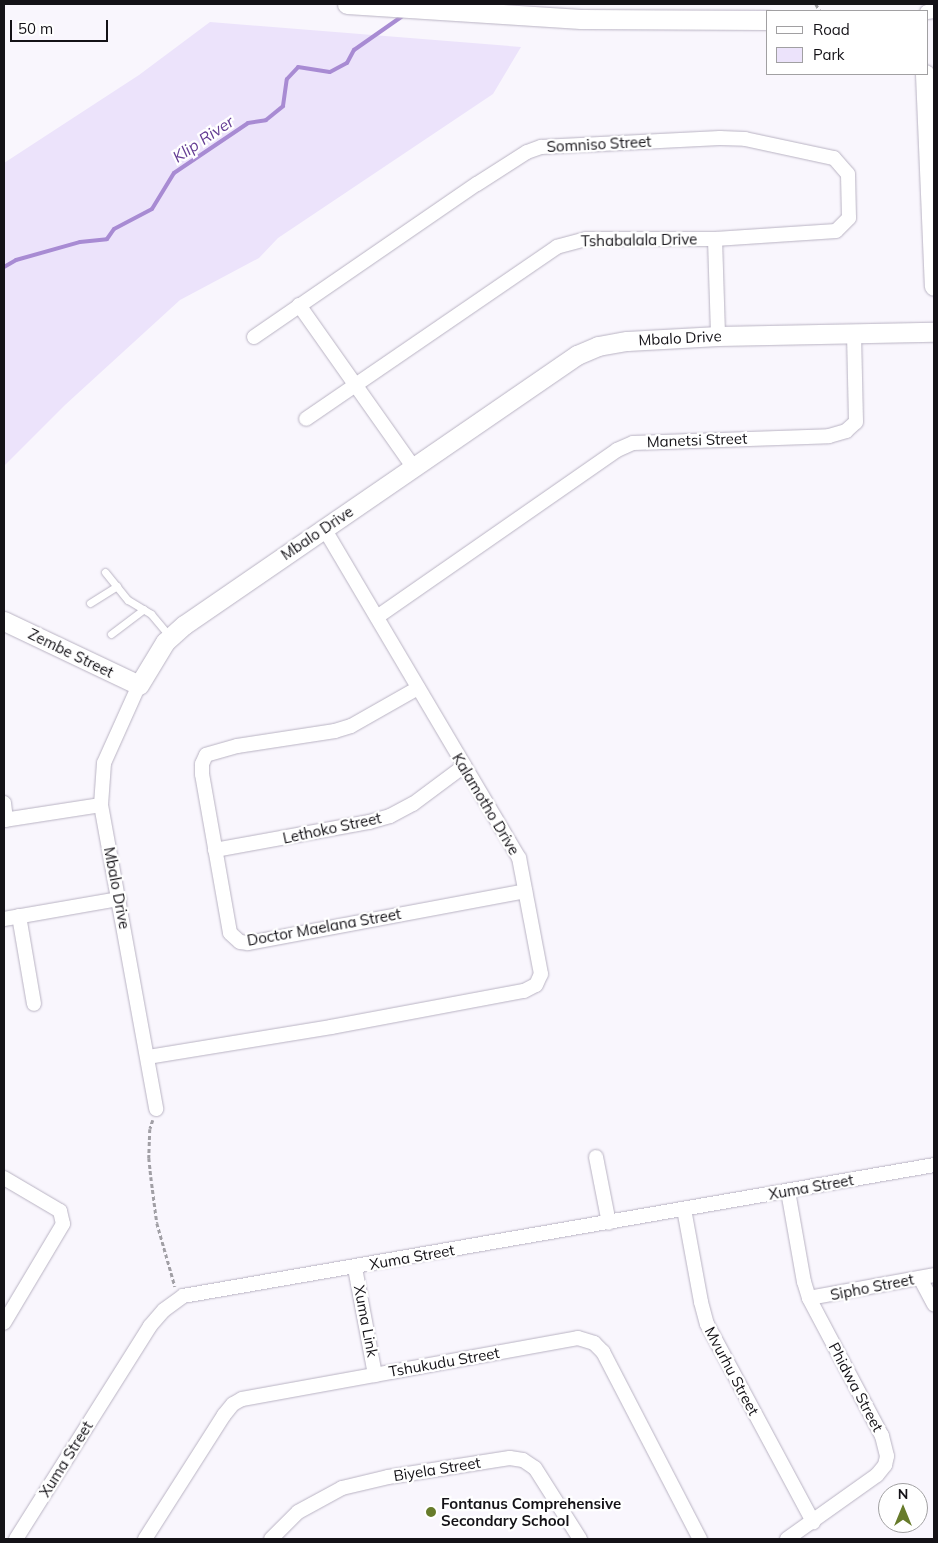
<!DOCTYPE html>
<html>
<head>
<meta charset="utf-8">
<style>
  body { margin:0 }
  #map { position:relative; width:938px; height:1543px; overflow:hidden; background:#f9f6fd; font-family:Mulish,sans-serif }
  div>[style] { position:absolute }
  .green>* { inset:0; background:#ece3fb }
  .stream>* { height:4px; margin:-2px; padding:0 2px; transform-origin:2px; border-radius:2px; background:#a88bd3 }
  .path>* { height:2.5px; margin-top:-1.25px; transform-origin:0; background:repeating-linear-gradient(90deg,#a19fa5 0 4px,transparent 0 6.5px) }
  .roads { filter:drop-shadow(0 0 1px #b9b3c3) drop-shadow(0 0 1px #b9b3c3) }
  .lane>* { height:7px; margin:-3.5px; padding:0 3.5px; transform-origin:3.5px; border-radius:3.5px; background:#fff }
  .street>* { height:14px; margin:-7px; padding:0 7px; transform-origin:7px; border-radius:7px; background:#fff }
  .secondary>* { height:19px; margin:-9.5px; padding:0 9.5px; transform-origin:9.5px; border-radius:9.5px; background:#fff }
  .dots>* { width:14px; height:14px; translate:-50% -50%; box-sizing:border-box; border:2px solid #fff; border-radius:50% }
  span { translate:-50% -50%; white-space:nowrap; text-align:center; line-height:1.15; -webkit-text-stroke:4.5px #fff; paint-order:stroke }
  .street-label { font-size:15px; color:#141217 }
  .poi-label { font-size:15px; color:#141217; font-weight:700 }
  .left { translate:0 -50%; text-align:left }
  .water-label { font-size:16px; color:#643c93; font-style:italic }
  .frame { position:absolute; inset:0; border:5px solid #141217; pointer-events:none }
  .legend { position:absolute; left:766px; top:10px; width:162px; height:65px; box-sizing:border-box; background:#fff; border:1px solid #a1a0a2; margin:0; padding:6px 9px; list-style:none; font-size:15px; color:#141217 }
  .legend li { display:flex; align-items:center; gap:10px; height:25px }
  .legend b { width:25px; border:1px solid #a1a0a2 }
  .north { position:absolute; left:878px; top:1483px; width:50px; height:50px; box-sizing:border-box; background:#fff; border:1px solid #a1a0a2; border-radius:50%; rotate:0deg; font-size:14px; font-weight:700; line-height:20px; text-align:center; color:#141217 }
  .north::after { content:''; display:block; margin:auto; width:18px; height:22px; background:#677b2b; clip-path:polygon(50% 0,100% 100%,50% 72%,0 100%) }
  .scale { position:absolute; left:10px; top:20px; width:98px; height:22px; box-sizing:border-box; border:2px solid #141217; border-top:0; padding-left:6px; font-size:15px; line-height:18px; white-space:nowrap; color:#141217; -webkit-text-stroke:4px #fff; paint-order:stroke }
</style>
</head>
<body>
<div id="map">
  <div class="green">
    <i style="clip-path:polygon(210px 22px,521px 47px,493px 94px,278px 238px,259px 258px,180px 300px,65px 405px,4px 466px,4px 163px,139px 75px)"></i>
  </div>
  <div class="stream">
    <i style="left:4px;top:267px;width:14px;rotate:-30deg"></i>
    <i style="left:16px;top:260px;width:66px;rotate:-15.7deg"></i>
    <i style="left:80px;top:242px;width:27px;rotate:-6deg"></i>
    <i style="left:107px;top:239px;width:12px;rotate:-55deg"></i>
    <i style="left:114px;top:229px;width:43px;rotate:-27.8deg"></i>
    <i style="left:152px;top:209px;width:42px;rotate:-58.6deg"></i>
    <i style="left:174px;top:173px;width:89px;rotate:-34deg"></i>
    <i style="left:248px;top:123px;width:18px;rotate:-9deg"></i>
    <i style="left:266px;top:120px;width:22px;rotate:-39deg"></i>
    <i style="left:283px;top:106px;width:27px;rotate:-82deg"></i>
    <i style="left:287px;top:79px;width:16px;rotate:-47deg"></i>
    <i style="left:298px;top:67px;width:32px;rotate:9deg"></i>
    <i style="left:330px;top:72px;width:19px;rotate:-28deg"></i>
    <i style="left:347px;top:63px;width:15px;rotate:-62deg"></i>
    <i style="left:354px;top:50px;width:61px;rotate:-35deg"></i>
  </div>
  <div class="path">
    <i style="left:816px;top:4px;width:8px;rotate:60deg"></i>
    <i style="left:153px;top:1120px;width:9px;rotate:108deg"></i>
    <i style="left:150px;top:1129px;width:29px;rotate:92deg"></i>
    <i style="left:149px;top:1158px;width:19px;rotate:84deg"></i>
    <i style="left:151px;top:1177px;width:46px;rotate:82.6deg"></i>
    <i style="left:157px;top:1223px;width:66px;rotate:74.1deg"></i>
  </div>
  <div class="roads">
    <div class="lane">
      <i style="left:105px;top:572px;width:36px;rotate:51deg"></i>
      <i style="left:128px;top:600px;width:27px;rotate:31deg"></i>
      <i style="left:151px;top:614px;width:30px;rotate:50deg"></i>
      <i style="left:90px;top:603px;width:32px;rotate:-32deg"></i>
      <i style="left:111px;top:634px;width:41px;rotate:-37.1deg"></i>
    </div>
    <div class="street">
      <i style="left:927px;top:12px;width:7px;rotate:-8deg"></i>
      <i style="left:715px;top:239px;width:97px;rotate:88.2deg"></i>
      <i style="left:299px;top:305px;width:199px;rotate:54.8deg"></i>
      <i style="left:254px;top:337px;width:270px;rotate:-34.5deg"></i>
      <i style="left:477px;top:184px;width:59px;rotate:-32.6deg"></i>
      <i style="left:527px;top:152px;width:15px;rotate:-20deg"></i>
      <i style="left:541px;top:147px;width:179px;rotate:-2.9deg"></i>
      <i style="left:720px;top:138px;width:25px;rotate:2deg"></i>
      <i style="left:745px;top:139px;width:91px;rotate:12.1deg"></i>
      <i style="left:834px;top:158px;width:21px;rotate:49deg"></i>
      <i style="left:848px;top:174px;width:44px;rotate:88.7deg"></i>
      <i style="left:849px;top:218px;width:18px;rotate:135deg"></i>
      <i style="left:836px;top:231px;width:121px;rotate:176.2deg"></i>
      <i style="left:715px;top:239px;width:129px;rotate:180deg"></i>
      <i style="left:586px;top:239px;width:30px;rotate:165deg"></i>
      <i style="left:557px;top:247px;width:304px;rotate:145.6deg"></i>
      <i style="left:377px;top:617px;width:292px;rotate:-34.8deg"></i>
      <i style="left:617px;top:450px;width:17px;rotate:-24deg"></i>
      <i style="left:633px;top:443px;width:196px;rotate:-2deg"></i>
      <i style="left:829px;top:436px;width:18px;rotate:-16deg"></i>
      <i style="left:846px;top:431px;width:13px;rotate:-42deg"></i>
      <i style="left:856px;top:422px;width:90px;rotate:-91.3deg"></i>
      <i style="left:139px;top:685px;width:85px;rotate:114.2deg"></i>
      <i style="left:104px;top:763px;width:42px;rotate:94.1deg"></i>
      <i style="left:101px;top:805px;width:309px;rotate:79.7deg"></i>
      <i style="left:418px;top:688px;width:77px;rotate:150.4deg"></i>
      <i style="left:351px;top:726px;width:17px;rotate:163deg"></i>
      <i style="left:335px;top:731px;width:99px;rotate:171.3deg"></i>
      <i style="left:237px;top:746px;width:32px;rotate:164deg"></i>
      <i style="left:206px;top:755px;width:10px;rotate:114deg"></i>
      <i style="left:202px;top:764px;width:10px;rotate:90deg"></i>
      <i style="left:202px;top:774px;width:161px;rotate:80deg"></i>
      <i style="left:230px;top:933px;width:13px;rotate:42deg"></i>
      <i style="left:240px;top:942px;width:8px;rotate:7deg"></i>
      <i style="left:248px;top:943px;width:282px;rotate:-10.6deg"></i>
      <i style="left:4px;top:803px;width:17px;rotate:83deg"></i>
      <i style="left:4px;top:820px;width:98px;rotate:-8.8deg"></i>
      <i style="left:215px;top:850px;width:157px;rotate:-10.3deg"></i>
      <i style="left:369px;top:822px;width:22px;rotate:-16deg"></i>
      <i style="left:390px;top:816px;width:26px;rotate:-28deg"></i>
      <i style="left:413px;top:804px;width:64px;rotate:-36.7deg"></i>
      <i style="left:19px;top:916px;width:89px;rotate:80.3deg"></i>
      <i style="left:4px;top:919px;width:117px;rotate:-9.9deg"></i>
      <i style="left:148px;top:1057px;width:185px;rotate:-9.3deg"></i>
      <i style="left:331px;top:1027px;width:196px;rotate:-10.6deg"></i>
      <i style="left:524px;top:991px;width:13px;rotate:-27deg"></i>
      <i style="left:536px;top:985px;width:12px;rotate:-66deg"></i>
      <i style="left:541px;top:974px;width:118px;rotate:-100.7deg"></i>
      <i style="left:519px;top:858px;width:383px;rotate:-120.6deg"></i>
      <i style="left:596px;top:1157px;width:67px;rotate:78.9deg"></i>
      <i style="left:4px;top:1178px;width:65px;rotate:30.5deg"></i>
      <i style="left:60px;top:1211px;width:13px;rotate:77deg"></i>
      <i style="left:63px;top:1224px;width:115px;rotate:120.8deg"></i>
      <i style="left:684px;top:1209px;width:95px;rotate:79.6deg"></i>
      <i style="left:701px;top:1302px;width:23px;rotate:75deg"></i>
      <i style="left:707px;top:1324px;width:225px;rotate:61.8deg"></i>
      <i style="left:355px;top:1268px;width:109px;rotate:79.4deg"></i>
      <i style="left:920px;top:1278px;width:30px;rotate:62deg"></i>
      <i style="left:809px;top:1298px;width:127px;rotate:-10.4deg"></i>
      <i style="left:16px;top:1539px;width:252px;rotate:-57.8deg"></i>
      <i style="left:150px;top:1326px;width:21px;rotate:-49deg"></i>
      <i style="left:164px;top:1310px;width:24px;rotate:-36deg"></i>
      <i style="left:183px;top:1296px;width:762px;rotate:-9.89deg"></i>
      <i style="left:145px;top:1539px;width:147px;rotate:-57.5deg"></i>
      <i style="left:224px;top:1415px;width:14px;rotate:-51deg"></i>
      <i style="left:233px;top:1404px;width:10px;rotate:-29deg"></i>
      <i style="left:242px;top:1399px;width:341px;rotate:-10.3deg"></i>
      <i style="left:578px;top:1338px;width:17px;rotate:17deg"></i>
      <i style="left:594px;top:1343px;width:13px;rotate:45deg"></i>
      <i style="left:603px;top:1352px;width:211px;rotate:62.6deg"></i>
      <i style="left:271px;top:1539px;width:38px;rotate:-45deg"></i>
      <i style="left:298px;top:1512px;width:50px;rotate:-28.6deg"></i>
      <i style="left:342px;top:1488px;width:47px;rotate:-13.4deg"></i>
      <i style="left:388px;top:1477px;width:123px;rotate:-8.9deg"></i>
      <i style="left:510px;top:1458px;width:13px;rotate:9deg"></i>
      <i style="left:523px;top:1460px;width:14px;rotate:34deg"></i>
      <i style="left:535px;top:1468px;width:84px;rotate:57.6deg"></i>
      <i style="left:787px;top:1539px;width:110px;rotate:-35.4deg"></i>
      <i style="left:877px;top:1475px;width:13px;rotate:-51deg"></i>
      <i style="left:885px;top:1465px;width:9px;rotate:-77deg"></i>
      <i style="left:887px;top:1456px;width:21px;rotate:-104deg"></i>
      <i style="left:882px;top:1436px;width:156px;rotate:-117.9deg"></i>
      <i style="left:809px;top:1298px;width:17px;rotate:-107deg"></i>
      <i style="left:804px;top:1282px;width:92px;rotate:-100deg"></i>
    </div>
    <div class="secondary">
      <i style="left:347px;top:4px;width:234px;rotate:3.7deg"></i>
      <i style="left:581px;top:19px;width:186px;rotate:0.3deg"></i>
      <i style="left:925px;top:74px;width:212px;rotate:87.6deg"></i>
      <i style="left:4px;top:621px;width:149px;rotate:25.4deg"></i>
      <i style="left:139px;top:685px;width:50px;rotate:-58.8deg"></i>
      <i style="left:165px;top:642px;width:25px;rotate:-42deg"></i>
      <i style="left:184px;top:625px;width:477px;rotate:-34.5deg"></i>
      <i style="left:577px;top:355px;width:23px;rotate:-23deg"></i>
      <i style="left:598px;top:346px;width:29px;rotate:-10deg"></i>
      <i style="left:627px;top:341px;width:91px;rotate:-3.1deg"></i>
      <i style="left:718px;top:336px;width:216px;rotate:-1.1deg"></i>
    </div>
  </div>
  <div class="dots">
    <i style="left:431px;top:1512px;background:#677b2b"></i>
  </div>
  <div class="street-label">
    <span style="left:599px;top:144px;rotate:-3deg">Somniso Street</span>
    <span style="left:639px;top:240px;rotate:-1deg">Tshabalala Drive</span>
    <span style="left:680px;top:338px;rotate:-3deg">Mbalo Drive</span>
    <span style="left:697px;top:440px;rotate:-2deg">Manetsi Street</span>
    <span style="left:317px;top:533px;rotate:-34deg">Mbalo Drive</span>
    <span style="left:71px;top:653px;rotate:26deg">Zembe Street</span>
    <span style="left:486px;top:804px;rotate:59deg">Kalamotho Drive</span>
    <span style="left:332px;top:828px;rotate:-12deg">Lethoko Street</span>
    <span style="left:117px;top:888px;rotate:79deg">Mbalo Drive</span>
    <span style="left:324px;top:927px;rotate:-10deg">Doctor Maelana Street</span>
    <span style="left:811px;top:1187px;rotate:-10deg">Xuma Street</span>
    <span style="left:412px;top:1257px;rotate:-10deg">Xuma Street</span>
    <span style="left:872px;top:1287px;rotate:-11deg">Sipho Street</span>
    <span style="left:366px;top:1321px;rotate:79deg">Xuma Link</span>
    <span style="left:444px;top:1362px;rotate:-10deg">Tshukudu Street</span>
    <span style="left:732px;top:1371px;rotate:62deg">Mvurhu Street</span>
    <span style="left:856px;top:1387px;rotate:62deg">Phidwa Street</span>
    <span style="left:66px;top:1459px;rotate:-58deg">Xuma Street</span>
    <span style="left:437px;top:1469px;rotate:-9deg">Biyela Street</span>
  </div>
  <div class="poi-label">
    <span class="left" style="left:441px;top:1512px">Fontanus Comprehensive<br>Secondary School</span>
  </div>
  <div class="water-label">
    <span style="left:203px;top:139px;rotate:-34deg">Klip River</span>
  </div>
  <div class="frame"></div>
  <ul class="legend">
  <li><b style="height:6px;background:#fff"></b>Road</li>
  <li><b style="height:14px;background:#ece3fb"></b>Park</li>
  </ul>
  <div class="north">N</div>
  <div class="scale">50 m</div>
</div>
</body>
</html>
